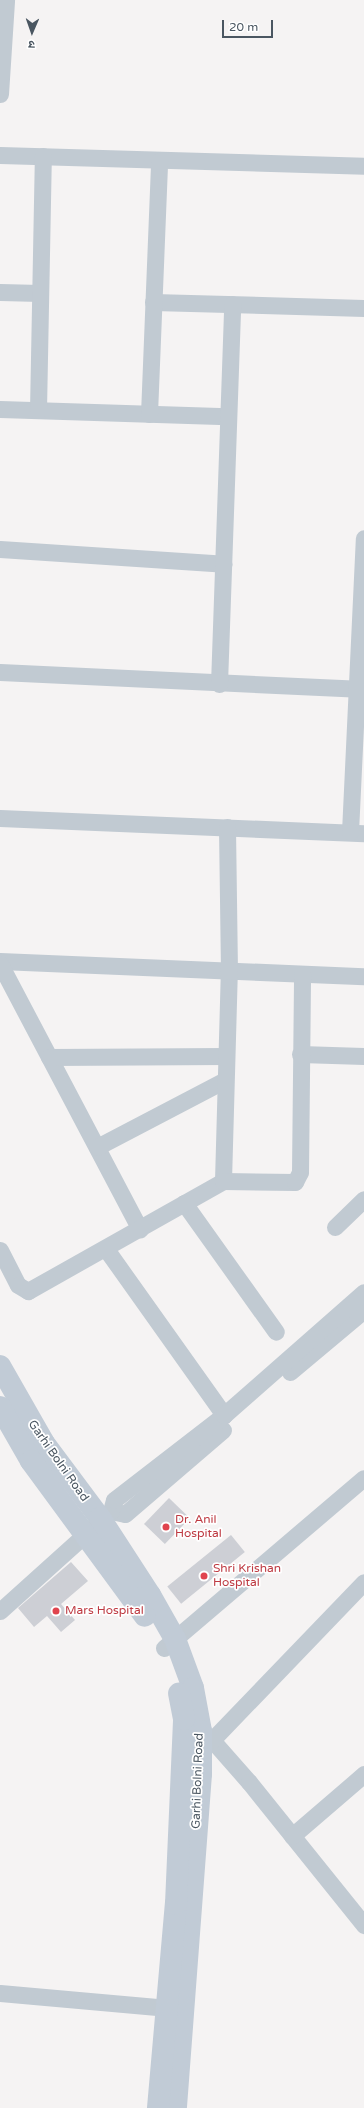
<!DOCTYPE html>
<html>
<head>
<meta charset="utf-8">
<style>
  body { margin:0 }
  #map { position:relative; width:364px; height:2108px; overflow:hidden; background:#f5f3f3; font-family:"Varela Round","Noto Sans Devanagari",sans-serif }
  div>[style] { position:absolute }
  .building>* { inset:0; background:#cdcfd5; transform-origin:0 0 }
  .street>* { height:17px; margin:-8.5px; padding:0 8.5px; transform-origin:8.5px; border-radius:8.5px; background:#c1cad2 }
  .secondary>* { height:22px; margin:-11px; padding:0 11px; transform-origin:11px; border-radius:11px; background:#c1cbd6 }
  .dots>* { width:11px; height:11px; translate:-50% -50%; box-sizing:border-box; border:2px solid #fff; border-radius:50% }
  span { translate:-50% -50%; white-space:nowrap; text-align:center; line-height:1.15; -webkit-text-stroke:3.5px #fff; paint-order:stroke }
  .street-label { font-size:12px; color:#4a5661 }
  .health-label { font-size:12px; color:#be3a42 }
  .left { translate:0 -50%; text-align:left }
  .north { position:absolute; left:12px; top:12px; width:40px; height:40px; -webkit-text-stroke:3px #fff; paint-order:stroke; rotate:182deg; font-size:11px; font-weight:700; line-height:16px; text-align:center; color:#4a5661 }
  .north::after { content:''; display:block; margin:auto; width:14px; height:18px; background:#4a5661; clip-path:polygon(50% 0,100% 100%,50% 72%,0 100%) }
  .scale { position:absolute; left:222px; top:20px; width:51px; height:18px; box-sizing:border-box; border:2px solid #4a5661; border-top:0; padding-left:5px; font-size:12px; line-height:14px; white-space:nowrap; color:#4a5661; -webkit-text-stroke:3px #fff; paint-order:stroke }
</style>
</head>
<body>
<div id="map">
  <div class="building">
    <i style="left:169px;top:1498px;width:29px;height:36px;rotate:44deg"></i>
    <i style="left:231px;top:1535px;width:22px;height:82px;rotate:51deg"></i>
    <i style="clip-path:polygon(71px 1562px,88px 1581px,61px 1604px,75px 1620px,61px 1632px,47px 1616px,34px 1627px,18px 1608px)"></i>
  </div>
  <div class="street">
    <i style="left:0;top:94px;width:94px;rotate:-86.3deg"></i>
    <i style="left:0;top:155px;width:364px;rotate:1.7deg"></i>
    <i style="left:0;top:292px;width:40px;rotate:1.4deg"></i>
    <i style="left:153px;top:302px;width:211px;rotate:1.6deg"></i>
    <i style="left:0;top:409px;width:227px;rotate:1.8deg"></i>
    <i style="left:38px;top:410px;width:254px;rotate:-88.9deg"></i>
    <i style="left:149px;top:414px;width:253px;rotate:-87.7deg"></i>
    <i style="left:0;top:549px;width:224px;rotate:3.8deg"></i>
    <i style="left:0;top:672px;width:358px;rotate:2.7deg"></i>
    <i style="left:219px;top:684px;width:380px;rotate:-88deg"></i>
    <i style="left:0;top:818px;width:364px;rotate:2.4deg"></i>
    <i style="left:350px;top:832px;width:294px;rotate:-87.3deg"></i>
    <i style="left:0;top:961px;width:364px;rotate:2.4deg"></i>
    <i style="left:0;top:964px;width:300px;rotate:62.2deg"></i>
    <i style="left:300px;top:1054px;width:64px;rotate:1.8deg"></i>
    <i style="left:49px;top:1057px;width:177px;rotate:-0.3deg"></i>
    <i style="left:97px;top:1147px;width:144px;rotate:-27.6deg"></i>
    <i style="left:223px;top:1181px;width:210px;rotate:-88.4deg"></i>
    <i style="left:229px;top:971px;width:144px;rotate:-90.8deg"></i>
    <i style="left:184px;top:1203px;width:158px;rotate:54.5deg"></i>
    <i style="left:335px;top:1227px;width:40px;rotate:-44deg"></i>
    <i style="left:106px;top:1249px;width:204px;rotate:54.6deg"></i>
    <i style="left:0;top:1250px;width:39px;rotate:63deg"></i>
    <i style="left:18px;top:1285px;width:12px;rotate:31deg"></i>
    <i style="left:28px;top:1291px;width:224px;rotate:-29.4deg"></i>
    <i style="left:223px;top:1181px;width:72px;rotate:0.8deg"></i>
    <i style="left:295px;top:1182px;width:11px;rotate:-63deg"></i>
    <i style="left:300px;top:1172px;width:198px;rotate:-89.4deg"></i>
    <i style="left:290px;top:1372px;width:97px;rotate:-40deg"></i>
    <i style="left:111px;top:1511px;width:14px;rotate:12deg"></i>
    <i style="left:125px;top:1514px;width:129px;rotate:-40.6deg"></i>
    <i style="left:0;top:1611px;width:149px;rotate:-42deg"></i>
    <i style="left:111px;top:1511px;width:11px;rotate:-75deg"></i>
    <i style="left:114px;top:1500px;width:139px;rotate:-37.7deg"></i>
    <i style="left:224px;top:1415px;width:186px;rotate:-41.3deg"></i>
    <i style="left:164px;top:1648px;width:262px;rotate:-40.4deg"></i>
    <i style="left:195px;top:1727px;width:21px;rotate:37deg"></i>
    <i style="left:212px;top:1740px;width:56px;rotate:48.6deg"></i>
    <i style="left:249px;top:1782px;width:184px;rotate:51.2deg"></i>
    <i style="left:212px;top:1740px;width:219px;rotate:-46.1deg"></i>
    <i style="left:292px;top:1836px;width:95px;rotate:-40.7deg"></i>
    <i style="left:0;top:1993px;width:180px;rotate:5.1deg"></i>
  </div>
  <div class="secondary">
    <i style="left:0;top:1366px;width:89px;rotate:60.3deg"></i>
    <i style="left:44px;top:1443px;width:94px;rotate:53.3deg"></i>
    <i style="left:100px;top:1518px;width:92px;rotate:57deg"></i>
    <i style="left:150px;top:1595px;width:51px;rotate:60.4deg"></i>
    <i style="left:175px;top:1639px;width:52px;rotate:69.8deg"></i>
    <i style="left:193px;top:1688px;width:44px;rotate:79.5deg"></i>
    <i style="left:201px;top:1731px;width:43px;rotate:90deg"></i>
    <i style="left:201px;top:1774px;width:335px;rotate:94.3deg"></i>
    <i style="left:0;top:1407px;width:62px;rotate:60.1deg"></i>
    <i style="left:31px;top:1461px;width:192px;rotate:53.7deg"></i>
    <i style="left:158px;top:2108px;width:205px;rotate:-85deg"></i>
    <i style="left:176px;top:1904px;width:185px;rotate:-87.5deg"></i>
    <i style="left:184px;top:1719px;width:26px;rotate:-101deg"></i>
  </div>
  <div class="dots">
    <i style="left:166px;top:1527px;background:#e0444e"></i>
    <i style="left:204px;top:1576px;background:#e0444e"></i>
    <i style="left:56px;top:1611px;background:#e0444e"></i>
  </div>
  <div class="street-label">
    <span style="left:58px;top:1461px;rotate:55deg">Garhi Bolni Road</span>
    <span style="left:198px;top:1781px;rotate:-88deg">Garhi Bolni Road</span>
  </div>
  <div class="health-label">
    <span class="left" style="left:175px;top:1527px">Dr. Anil<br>Hospital</span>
    <span class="left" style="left:213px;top:1576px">Shri Krishan<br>Hospital</span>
    <span class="left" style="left:65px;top:1611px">Mars Hospital</span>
  </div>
  <div class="north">उ</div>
  <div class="scale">20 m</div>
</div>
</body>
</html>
